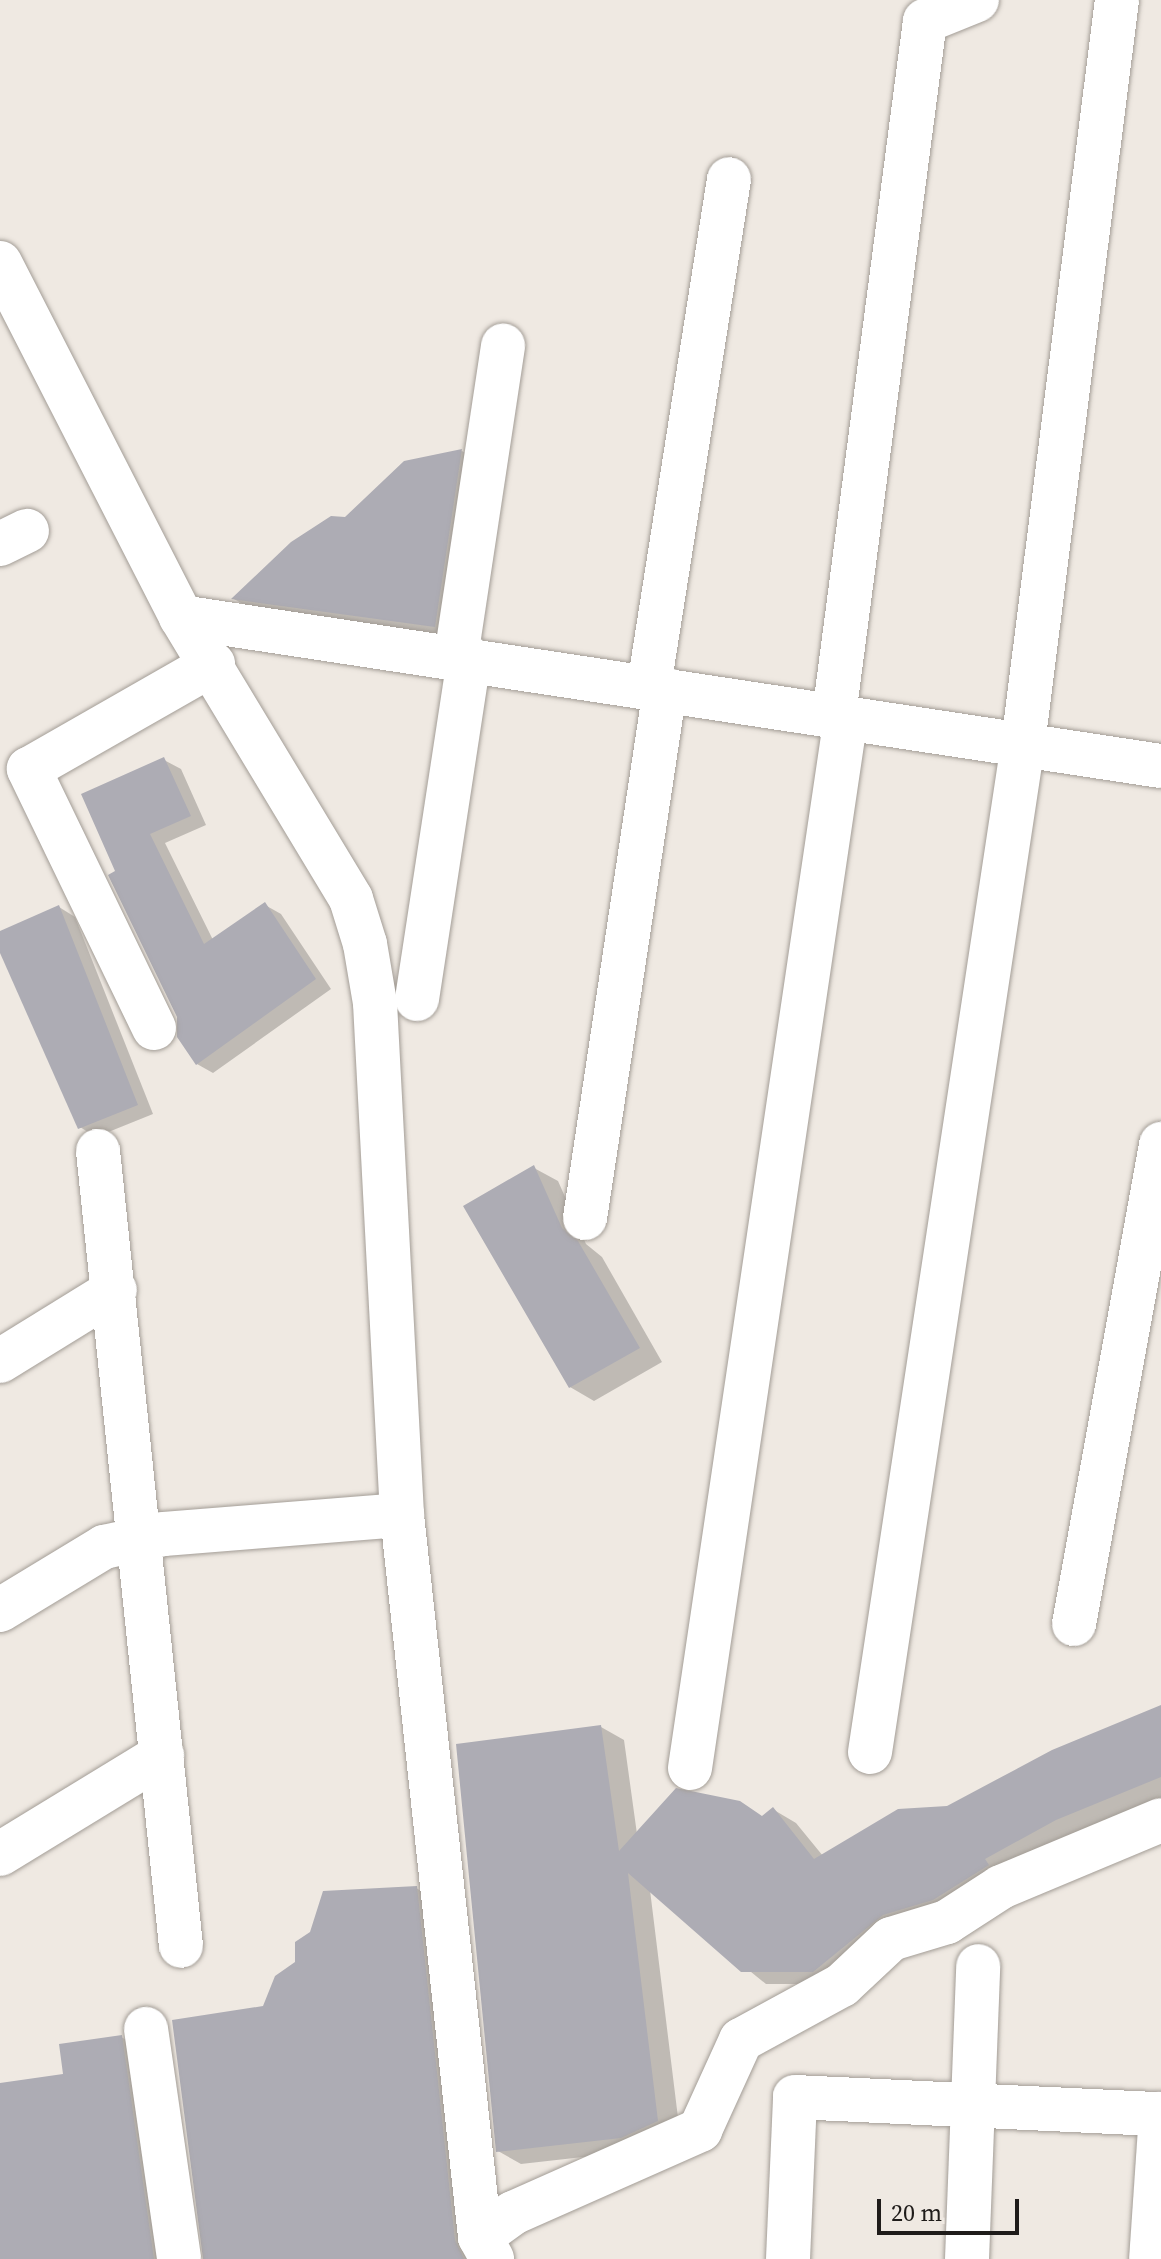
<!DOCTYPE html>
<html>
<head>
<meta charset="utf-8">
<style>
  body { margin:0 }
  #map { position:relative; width:1161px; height:2259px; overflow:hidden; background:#efe9e2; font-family:"Source Serif 4",serif }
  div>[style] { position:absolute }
  .shadow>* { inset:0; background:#0003 }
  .building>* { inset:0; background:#adacb4 }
  .roads { filter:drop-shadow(0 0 2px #a39d96) drop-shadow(0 0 2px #a39d96) }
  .minor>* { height:44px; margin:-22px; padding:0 22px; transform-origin:22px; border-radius:22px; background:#fff }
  span { translate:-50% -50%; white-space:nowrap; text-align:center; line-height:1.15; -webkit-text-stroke:6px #efe9e2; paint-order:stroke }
  .scale { position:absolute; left:877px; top:2199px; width:142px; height:36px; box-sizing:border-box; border:4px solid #1f1c1a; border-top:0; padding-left:10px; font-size:24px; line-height:28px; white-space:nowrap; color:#1f1c1a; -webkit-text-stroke:6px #efe9e2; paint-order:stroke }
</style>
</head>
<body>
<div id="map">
  <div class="shadow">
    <i style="clip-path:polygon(462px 451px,485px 465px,459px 639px,257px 612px,234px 599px,346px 520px,405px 463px)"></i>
    <i style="clip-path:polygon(164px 760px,181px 769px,206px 825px,165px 843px,213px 940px,265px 905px,281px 914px,331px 989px,213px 1073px,197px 1064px,118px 872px)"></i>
    <i style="clip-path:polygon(59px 907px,75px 917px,153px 1114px,96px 1137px,80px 1127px,0 949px,0 934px)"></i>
    <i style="clip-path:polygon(534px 1168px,558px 1181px,586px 1244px,602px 1257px,662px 1362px,594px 1401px,570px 1387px)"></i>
    <i style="clip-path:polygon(1161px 1707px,1161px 1799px,836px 1984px,766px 1984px,650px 1890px,680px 2134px,645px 2150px,521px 2164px,498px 2151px,601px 1727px,624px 1740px,637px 1834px,764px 1818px,774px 1810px,796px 1823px,823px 1856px,948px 1808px)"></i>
    <i style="clip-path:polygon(416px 1888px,435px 1899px,478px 2259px,204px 2259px,265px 2008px)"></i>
    <i style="clip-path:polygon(121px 2037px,139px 2047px,170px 2259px,0 2259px,0 2085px,65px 2076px)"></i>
  </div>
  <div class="building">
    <i style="clip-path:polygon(462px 449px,435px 627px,231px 599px,291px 542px,331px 516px,345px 517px,404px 461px)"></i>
    <i style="clip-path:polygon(164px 757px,191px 816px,150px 834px,204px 944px,265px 902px,316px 979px,196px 1065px,177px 1037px,177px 1017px,108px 875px,115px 871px,81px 794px)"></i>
    <i style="clip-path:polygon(59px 905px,138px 1105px,78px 1129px,0 953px,0 931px)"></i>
    <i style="clip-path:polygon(534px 1165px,562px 1228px,578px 1241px,640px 1348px,569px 1388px,463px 1206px)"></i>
    <i style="clip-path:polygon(1161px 1705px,1161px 1777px,1056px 1820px,985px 1859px,989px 1865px,933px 1900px,883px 1915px,813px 1972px,741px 1972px,628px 1873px,658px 2121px,621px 2138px,496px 2152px,456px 1744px,601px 1725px,619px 1851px,676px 1788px,740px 1801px,762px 1816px,773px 1807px,814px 1859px,898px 1809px,947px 1806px,1052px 1750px)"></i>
    <i style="clip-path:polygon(417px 1886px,455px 2240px,464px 2259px,203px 2259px,172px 2020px,263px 2006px,275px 1976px,295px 1962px,295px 1942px,310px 1932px,323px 1891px)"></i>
    <i style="clip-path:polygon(122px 2035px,154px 2259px,0 2259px,0 2083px,63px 2074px,59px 2044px)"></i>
  </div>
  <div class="roads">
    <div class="minor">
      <i style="left:0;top:263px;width:398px;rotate:62.9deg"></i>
      <i style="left:181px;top:617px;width:329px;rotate:58.9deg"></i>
      <i style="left:351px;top:899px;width:47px;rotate:72.7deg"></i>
      <i style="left:365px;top:944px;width:60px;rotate:80.4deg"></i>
      <i style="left:375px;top:1003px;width:513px;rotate:86.98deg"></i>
      <i style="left:402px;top:1515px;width:726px;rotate:83.83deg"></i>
      <i style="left:480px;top:2237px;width:25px;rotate:61deg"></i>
      <i style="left:0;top:544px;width:30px;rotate:-26deg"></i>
      <i style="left:181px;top:617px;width:991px;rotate:8.65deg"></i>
      <i style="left:456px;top:657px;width:315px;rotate:-81.4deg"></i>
      <i style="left:649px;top:686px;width:513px;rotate:-81.03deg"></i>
      <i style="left:834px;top:715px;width:700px;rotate:-82.53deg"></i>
      <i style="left:925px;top:21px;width:56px;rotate:-22deg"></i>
      <i style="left:417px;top:999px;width:345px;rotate:-81.3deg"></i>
      <i style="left:154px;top:1028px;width:288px;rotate:-115.8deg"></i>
      <i style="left:29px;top:769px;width:212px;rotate:-29.7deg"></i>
      <i style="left:98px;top:1151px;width:799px;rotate:84.04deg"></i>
      <i style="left:585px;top:1218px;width:535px;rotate:-81.4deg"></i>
      <i style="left:0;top:1361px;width:135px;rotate:-31.7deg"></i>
      <i style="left:0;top:1610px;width:122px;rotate:-31.2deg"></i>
      <i style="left:104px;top:1547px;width:61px;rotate:-12.2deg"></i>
      <i style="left:164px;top:1534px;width:239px;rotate:-4.6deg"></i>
      <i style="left:1074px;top:1624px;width:488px;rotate:-79.7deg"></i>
      <i style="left:870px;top:1752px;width:1020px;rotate:-81.37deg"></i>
      <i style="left:1023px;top:744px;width:750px;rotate:-82.8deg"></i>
      <i style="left:690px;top:1768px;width:1063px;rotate:-81.56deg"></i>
      <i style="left:0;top:1854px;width:190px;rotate:-31.4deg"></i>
      <i style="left:146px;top:2029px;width:232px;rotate:81.8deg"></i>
      <i style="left:480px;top:2237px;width:41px;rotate:-36deg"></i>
      <i style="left:513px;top:2213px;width:205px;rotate:-23.9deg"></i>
      <i style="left:700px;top:2130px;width:99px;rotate:-65.5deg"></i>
      <i style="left:741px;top:2040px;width:115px;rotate:-28.6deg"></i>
      <i style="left:842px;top:1985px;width:67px;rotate:-43.2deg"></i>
      <i style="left:891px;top:1939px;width:59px;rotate:-16.9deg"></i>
      <i style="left:947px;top:1922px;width:64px;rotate:-32.9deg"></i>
      <i style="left:1001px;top:1887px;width:173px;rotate:-22.7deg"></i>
      <i style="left:788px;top:2259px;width:162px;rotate:-87.5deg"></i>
      <i style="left:795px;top:2097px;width:366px;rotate:2.7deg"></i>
      <i style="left:1161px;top:2114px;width:145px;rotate:93.9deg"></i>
      <i style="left:967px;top:2259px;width:293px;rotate:-87.8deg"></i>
    </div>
  </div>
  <div class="scale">20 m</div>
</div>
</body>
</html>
